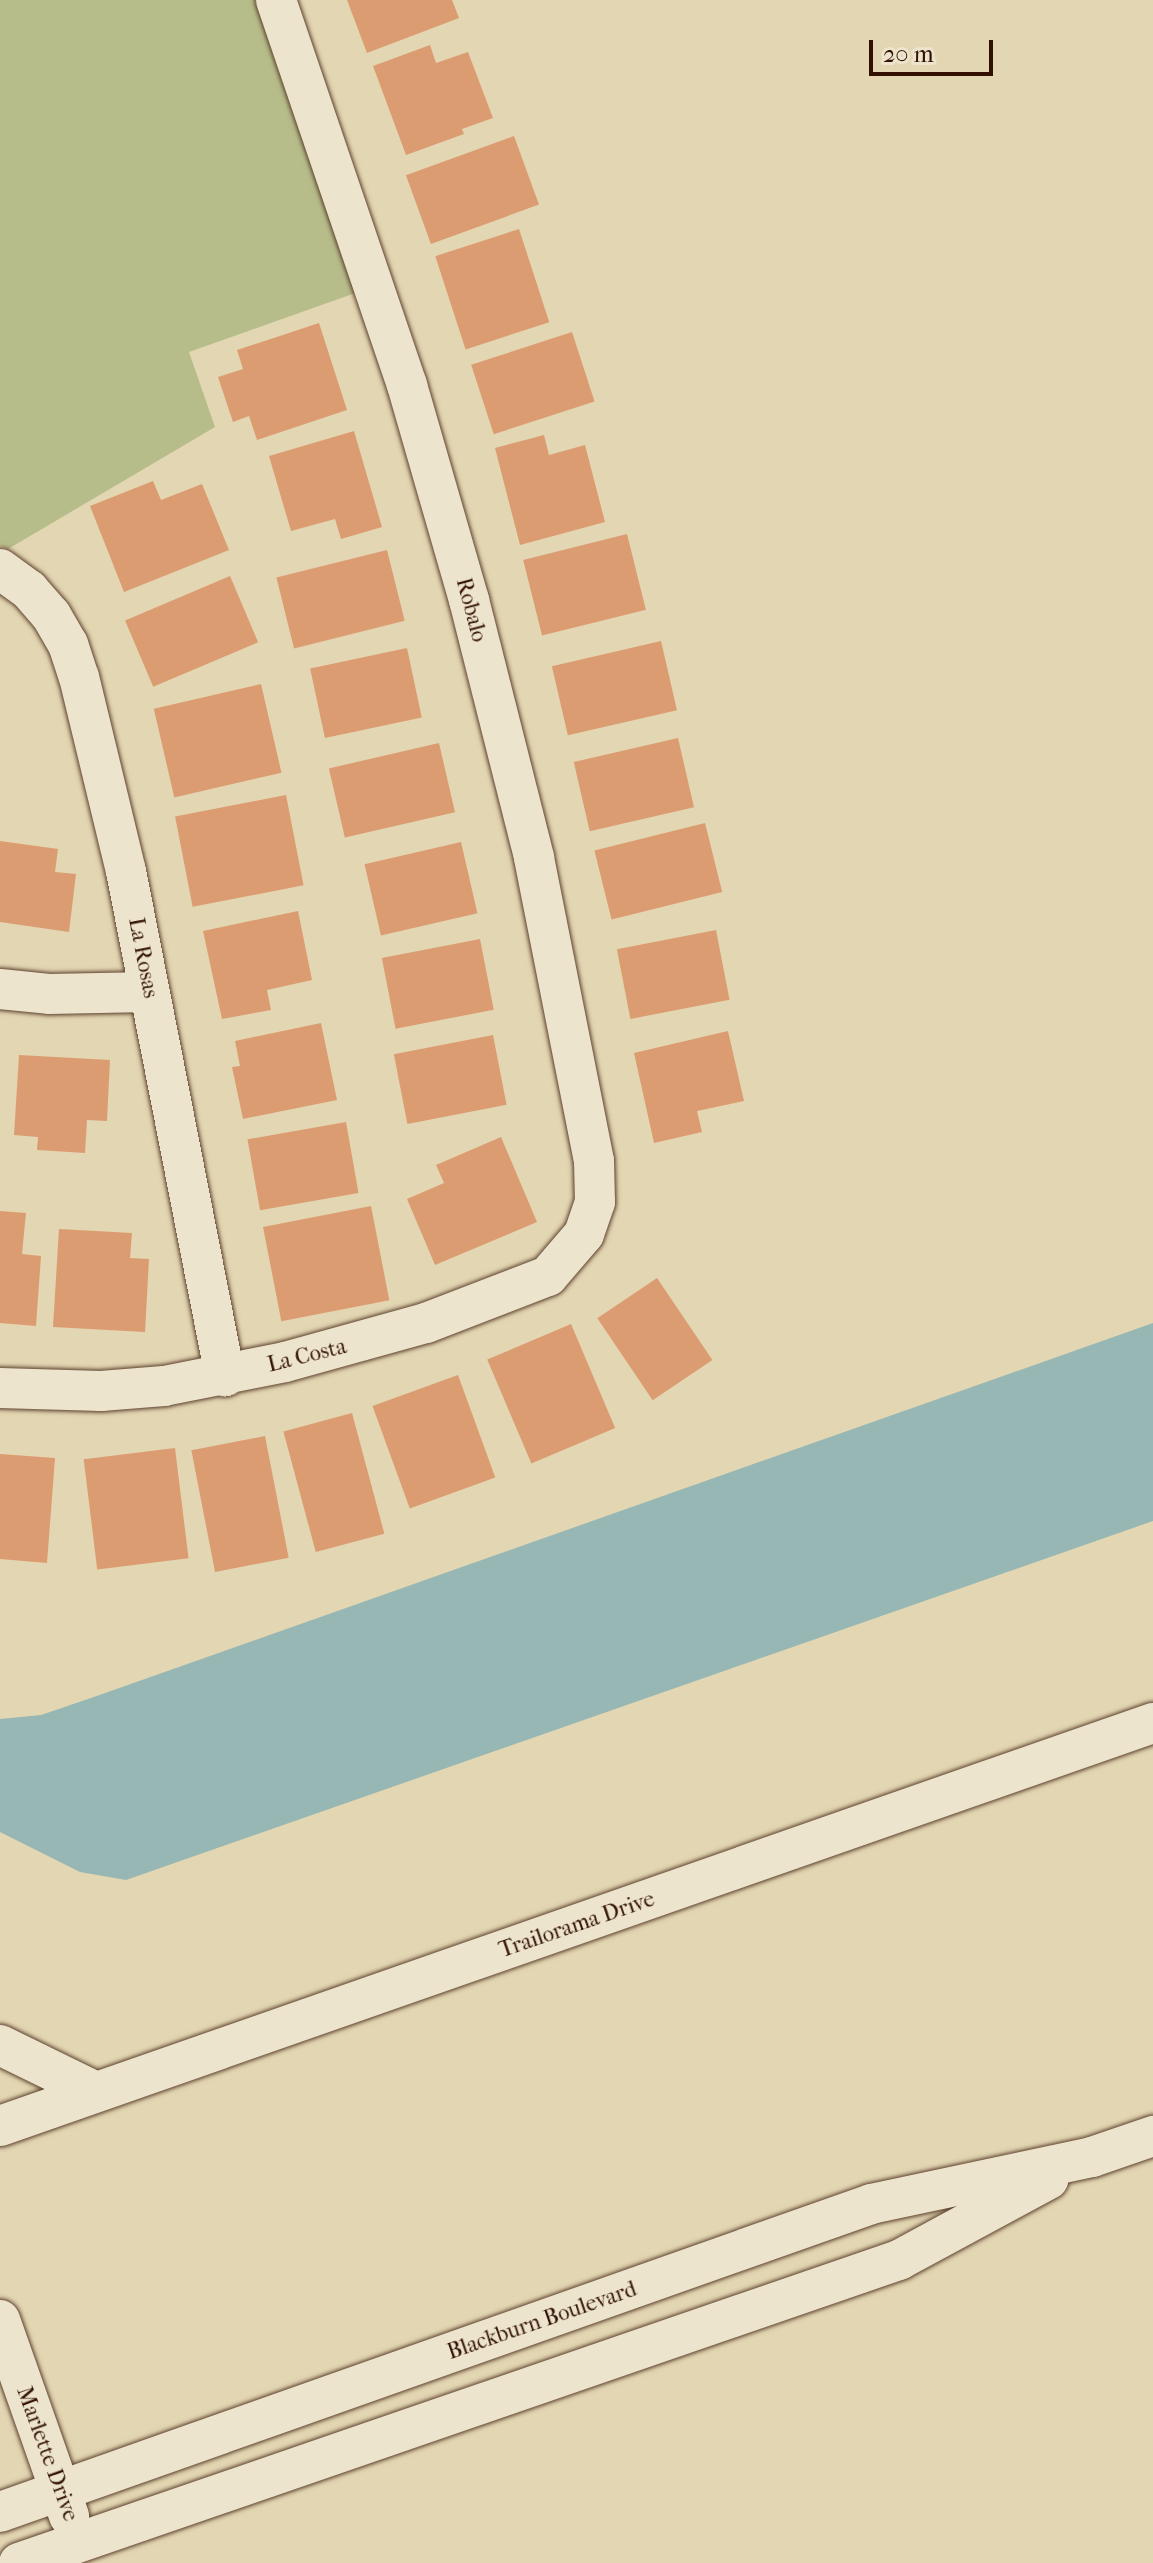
<!DOCTYPE html>
<html>
<head>
<meta charset="utf-8">
<style>
  body { margin:0 }
  #map { position:relative; width:1153px; height:2563px; overflow:hidden; background:#e3d6b2; font-family:"IM FELL French Canon",serif }
  div>[style] { position:absolute }
  .green>* { inset:0; background:#b7bd8a }
  .water>* { inset:0; background:#97b7b4 }
  .building>* { inset:0; background:#dc9c71; transform-origin:0 0 }
  .roads { filter:drop-shadow(0 0 2px #5e422f) drop-shadow(0 0 2px #5e422f) }
  .minor>* { height:40px; margin:-20px; padding:0 20px; transform-origin:20px; border-radius:20px; background:#ede4cd }
  span { translate:-50% -50%; white-space:nowrap; text-align:center; line-height:1.15; -webkit-text-stroke:6px #ede4cd; paint-order:stroke }
  .street-label { font-size:22px; color:#321103 }
  .scale { position:absolute; left:869px; top:40px; width:124px; height:36px; box-sizing:border-box; border:4px solid #321103; border-top:0; padding-left:10px; font-size:24px; line-height:28px; white-space:nowrap; color:#321103; -webkit-text-stroke:6px #ede4cd; paint-order:stroke }
</style>
</head>
<body>
<div id="map">
  <div class="green">
    <i style="clip-path:polygon(0 0,262px 0,361px 291px,189px 352px,215px 427px,8px 549px,0 546px)"></i>
  </div>
  <div class="water">
    <i style="clip-path:polygon(1153px 1323px,1153px 1521px,126px 1880px,80px 1872px,0 1832px,0 1719px,41px 1715px,91px 1698px)"></i>
  </div>
  <div class="building">
    <i style="clip-path:polygon(347px 0,452px 0,459px 18px,367px 53px)"></i>
    <i style="clip-path:polygon(430px 45px,436px 63px,468px 52px,493px 118px,462px 129px,464px 134px,406px 155px,373px 66px)"></i>
    <i style="left:514px;top:136px;width:73px;height:115px;rotate:70deg"></i>
    <i style="left:519px;top:229px;width:98px;height:88px;rotate:72deg"></i>
    <i style="clip-path:polygon(319px 323px,347px 410px,257px 440px,249px 416px,233px 422px,218px 377px,243px 369px,237px 350px)"></i>
    <i style="left:572px;top:332px;width:73px;height:106px;rotate:72deg"></i>
    <i style="clip-path:polygon(354px 431px,382px 527px,341px 539px,335px 519px,291px 531px,269px 456px)"></i>
    <i style="clip-path:polygon(544px 435px,549px 455px,585px 445px,605px 522px,520px 545px,495px 448px)"></i>
    <i style="clip-path:polygon(153px 481px,161px 500px,202px 484px,229px 550px,124px 592px,90px 506px)"></i>
    <i style="left:627px;top:534px;width:78px;height:107px;rotate:76deg"></i>
    <i style="left:387px;top:550px;width:73px;height:114px;rotate:76deg"></i>
    <i style="left:230px;top:576px;width:72px;height:114px;rotate:67deg"></i>
    <i style="left:661px;top:641px;width:71px;height:112px;rotate:77deg"></i>
    <i style="left:407px;top:648px;width:71px;height:99px;rotate:78deg"></i>
    <i style="left:261px;top:684px;width:91px;height:110px;rotate:77deg"></i>
    <i style="left:678px;top:738px;width:71px;height:107px;rotate:77deg"></i>
    <i style="left:439px;top:743px;width:71px;height:113px;rotate:77deg"></i>
    <i style="left:286px;top:795px;width:92px;height:113px;rotate:79deg"></i>
    <i style="left:705px;top:823px;width:71px;height:114px;rotate:76deg"></i>
    <i style="clip-path:polygon(0 841px,58px 849px,55px 872px,76px 874px,69px 932px,0 922px)"></i>
    <i style="left:461px;top:842px;width:73px;height:99px;rotate:77deg"></i>
    <i style="clip-path:polygon(298px 911px,312px 980px,267px 990px,271px 1010px,222px 1019px,203px 931px)"></i>
    <i style="left:716px;top:930px;width:71px;height:101px;rotate:79deg"></i>
    <i style="left:480px;top:939px;width:72px;height:100px;rotate:79deg"></i>
    <i style="clip-path:polygon(321px 1023px,337px 1100px,243px 1119px,232px 1067px,240px 1066px,235px 1041px)"></i>
    <i style="clip-path:polygon(728px 1031px,744px 1101px,697px 1111px,702px 1132px,654px 1143px,634px 1053px)"></i>
    <i style="left:493px;top:1035px;width:71px;height:101px;rotate:79deg"></i>
    <i style="clip-path:polygon(19px 1055px,110px 1060px,107px 1121px,87px 1120px,85px 1153px,37px 1150px,38px 1137px,14px 1135px)"></i>
    <i style="left:346px;top:1122px;width:72px;height:100px;rotate:80deg"></i>
    <i style="clip-path:polygon(501px 1137px,537px 1222px,435px 1265px,407px 1199px,444px 1183px,436px 1165px)"></i>
    <i style="left:371px;top:1206px;width:96px;height:110px;rotate:79deg"></i>
    <i style="clip-path:polygon(0 1211px,26px 1213px,22px 1254px,41px 1256px,36px 1326px,0 1323px)"></i>
    <i style="clip-path:polygon(59px 1229px,132px 1233px,130px 1258px,149px 1259px,145px 1332px,53px 1327px)"></i>
    <i style="left:657px;top:1278px;width:99px;height:72px;rotate:56deg"></i>
    <i style="left:571px;top:1324px;width:113px;height:91px;rotate:67deg"></i>
    <i style="left:458px;top:1375px;width:109px;height:91px;rotate:70deg"></i>
    <i style="left:352px;top:1413px;width:125px;height:71px;rotate:75deg"></i>
    <i style="left:265px;top:1436px;width:124px;height:75px;rotate:79deg"></i>
    <i style="left:175px;top:1448px;width:111px;height:92px;rotate:83deg"></i>
    <i style="clip-path:polygon(0 1454px,55px 1458px,47px 1563px,0 1559px)"></i>
  </div>
  <div class="roads">
    <div class="minor">
      <i style="left:0;top:569px;width:36px;rotate:36deg"></i>
      <i style="left:29px;top:590px;width:33px;rotate:49deg"></i>
      <i style="left:51px;top:615px;width:34px;rotate:60deg"></i>
      <i style="left:68px;top:644px;width:35px;rotate:72deg"></i>
      <i style="left:79px;top:677px;width:200px;rotate:76.4deg"></i>
      <i style="left:126px;top:871px;width:515px;rotate:78.91deg"></i>
      <i style="left:0;top:989px;width:49px;rotate:5.8deg"></i>
      <i style="left:49px;top:994px;width:100px;rotate:-1.1deg"></i>
      <i style="left:0;top:1388px;width:101px;rotate:1.7deg"></i>
      <i style="left:101px;top:1391px;width:63px;rotate:-4.5deg"></i>
      <i style="left:164px;top:1386px;width:123px;rotate:-11.2deg"></i>
      <i style="left:285px;top:1362px;width:146px;rotate:-15.5deg"></i>
      <i style="left:426px;top:1323px;width:131px;rotate:-21.1deg"></i>
      <i style="left:548px;top:1276px;width:55px;rotate:-49.4deg"></i>
      <i style="left:584px;top:1234px;width:34px;rotate:-71deg"></i>
      <i style="left:595px;top:1202px;width:41px;rotate:-91.4deg"></i>
      <i style="left:594px;top:1161px;width:310px;rotate:-101.2deg"></i>
      <i style="left:534px;top:857px;width:265px;rotate:-104.2deg"></i>
      <i style="left:469px;top:600px;width:224px;rotate:-106.1deg"></i>
      <i style="left:407px;top:385px;width:407px;rotate:-108.8deg"></i>
      <i style="left:0;top:2045px;width:107px;rotate:26.1deg"></i>
      <i style="left:0;top:2126px;width:1221px;rotate:-19.27deg"></i>
      <i style="left:0;top:2320px;width:208px;rotate:70.6deg"></i>
      <i style="left:0;top:2512px;width:924px;rotate:-19.47deg"></i>
      <i style="left:871px;top:2204px;width:226px;rotate:-12deg"></i>
      <i style="left:1092px;top:2157px;width:65px;rotate:-19deg"></i>
      <i style="left:19px;top:2563px;width:931px;rotate:-19deg"></i>
      <i style="left:899px;top:2260px;width:170px;rotate:-28.4deg"></i>
    </div>
  </div>
  <div class="street-label">
    <span style="left:471px;top:610px;rotate:75deg">Robalo</span>
    <span style="left:143px;top:958px;rotate:79deg">La Rosas</span>
    <span style="left:307px;top:1356px;rotate:-14deg">La Costa</span>
    <span style="left:577px;top:1925px;rotate:-19deg">Trailorama Drive</span>
    <span style="left:542px;top:2321px;rotate:-19deg">Blackburn Boulevard</span>
    <span style="left:47px;top:2454px;rotate:70deg">Marlette Drive</span>
  </div>
  <div class="scale">20 m</div>
</div>
</body>
</html>
